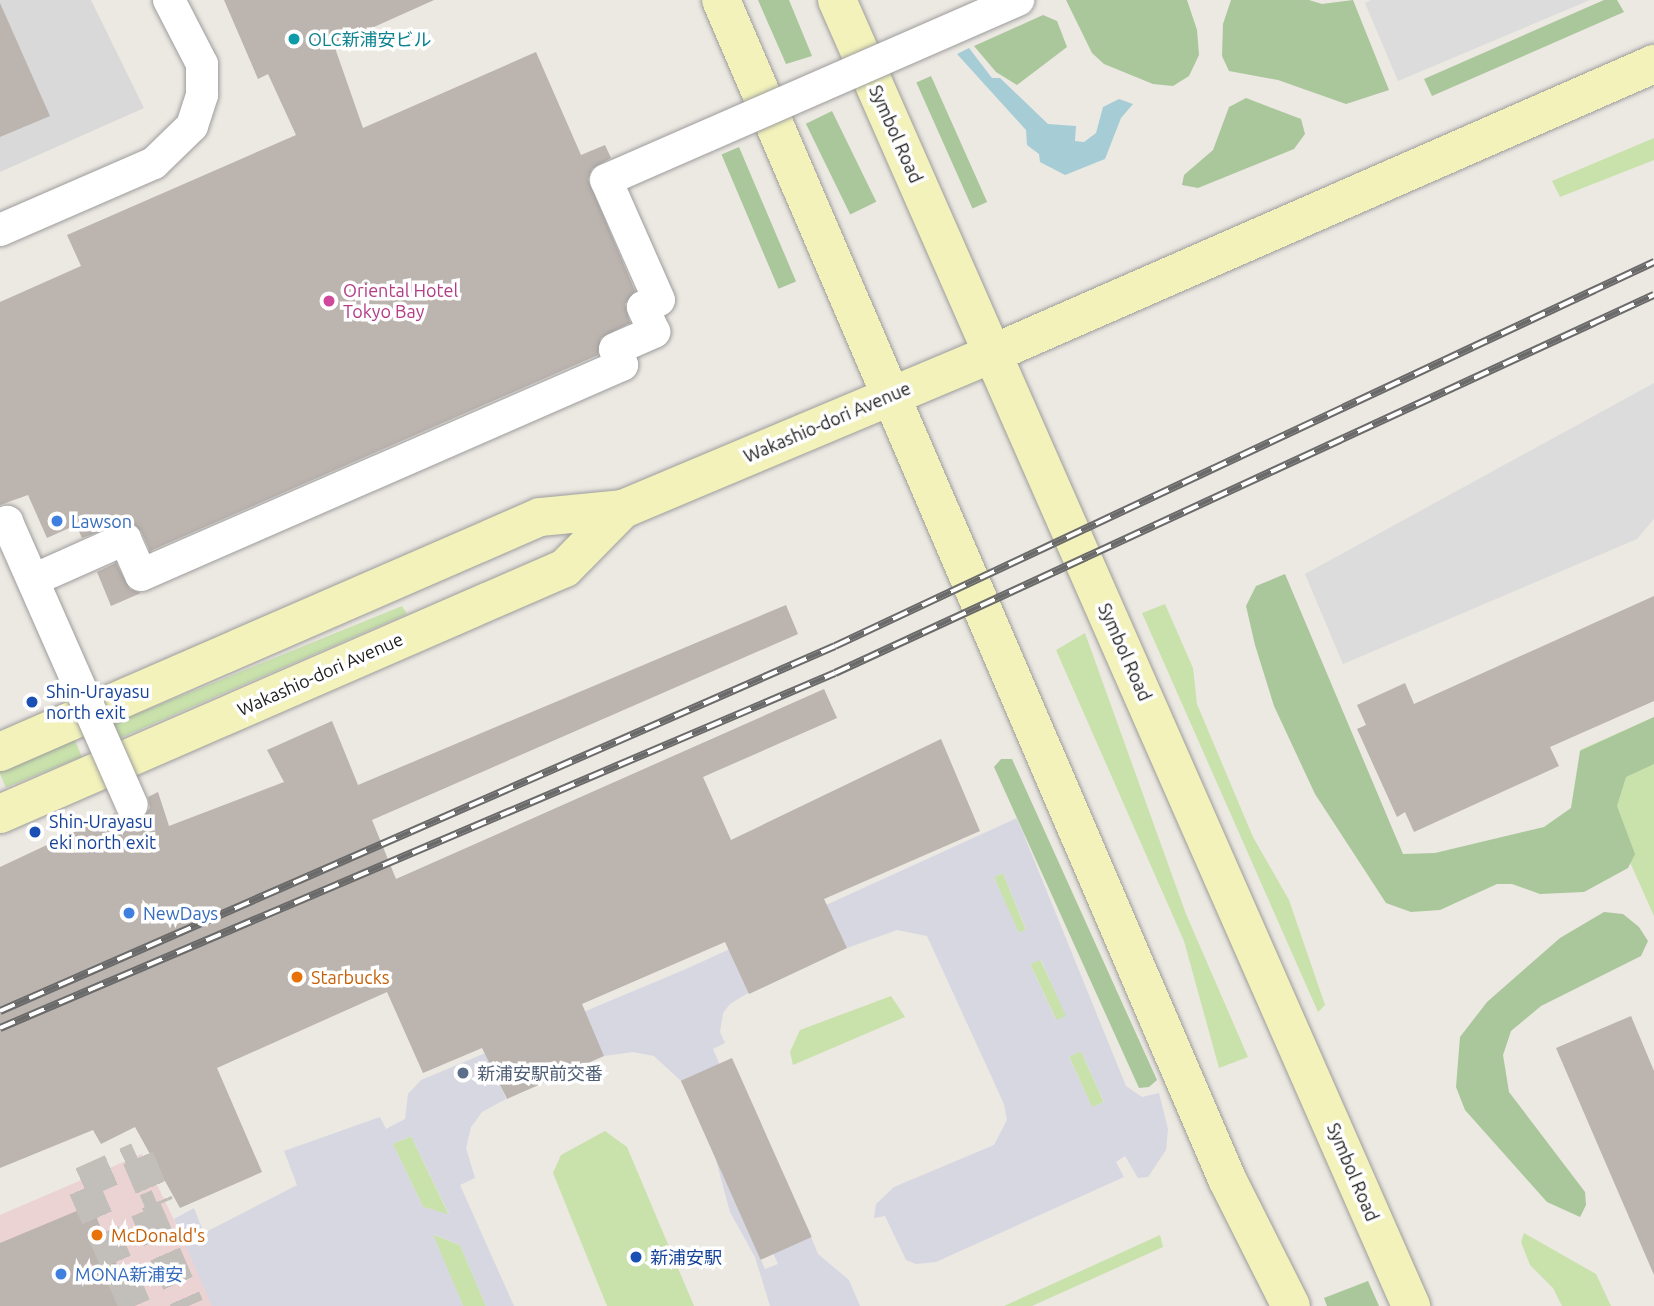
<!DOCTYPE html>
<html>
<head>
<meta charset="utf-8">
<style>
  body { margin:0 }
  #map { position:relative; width:1654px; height:1306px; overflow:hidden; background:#ece8e2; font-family:Ubuntu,"Noto Sans JP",sans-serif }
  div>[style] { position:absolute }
  .residential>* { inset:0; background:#dad9d9 }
  .commercial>* { inset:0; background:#ecd3d3 }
  .grass>* { inset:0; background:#c9e2ac; transform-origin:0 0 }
  .forest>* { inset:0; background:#aac79b; transform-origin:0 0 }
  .parking>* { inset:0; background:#dcdcdc }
  .plaza>* { inset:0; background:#d7d7e2 }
  .water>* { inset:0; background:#a6cdd6 }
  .building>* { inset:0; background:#bcb4af; transform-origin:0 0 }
  .street-tunnel>* { height:32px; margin-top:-16px; transform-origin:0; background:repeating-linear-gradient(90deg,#c2bfba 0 32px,transparent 0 48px) }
  .roads { filter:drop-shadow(0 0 2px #9d9d9d) drop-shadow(0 0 2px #9d9d9d) }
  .street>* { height:32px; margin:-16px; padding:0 16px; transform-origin:16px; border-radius:16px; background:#fff }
  .secondary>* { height:38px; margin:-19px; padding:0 19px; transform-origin:19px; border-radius:19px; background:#f2f2ba }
  .rail>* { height:8px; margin-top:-4px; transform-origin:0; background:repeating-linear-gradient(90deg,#fff 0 16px,#6a6a6a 0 32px); box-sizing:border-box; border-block:2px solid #6a6a6a }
  .bridges { filter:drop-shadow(0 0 2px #9d9d9d) drop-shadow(0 0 2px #9d9d9d) }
  .street-bridge>* { height:32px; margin:-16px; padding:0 16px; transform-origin:16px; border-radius:16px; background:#fff }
  .dots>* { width:19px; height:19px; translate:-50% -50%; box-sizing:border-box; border:4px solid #fff; border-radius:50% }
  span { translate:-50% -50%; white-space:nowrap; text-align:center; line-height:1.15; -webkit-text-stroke:7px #fff; paint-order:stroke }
  .culture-label { font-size:18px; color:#0d838f }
  .left { translate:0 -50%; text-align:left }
  .street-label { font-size:18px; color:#1c1c1c }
  .hotel-label { font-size:18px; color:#b23c85 }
  .shop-label { font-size:18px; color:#366cbe }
  .transit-label { font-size:18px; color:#164399 }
  .food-label { font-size:18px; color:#c56008 }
  .service-label { font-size:18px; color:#4e5e75 }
</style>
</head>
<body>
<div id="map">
  <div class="residential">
    <i style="clip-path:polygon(0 0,91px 0,144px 108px,0 172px)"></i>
  </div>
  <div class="commercial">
    <i style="clip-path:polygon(142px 1154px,216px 1306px,0 1306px,0 1215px)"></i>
  </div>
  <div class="grass">
    <i style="clip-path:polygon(1654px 138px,1654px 160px,1560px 197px,1552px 181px)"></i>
    <i style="clip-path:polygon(1165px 604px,1193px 668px,1197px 704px,1253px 837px,1289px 900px,1325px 1005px,1318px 1012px,1142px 613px)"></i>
    <i style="clip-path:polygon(402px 606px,407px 614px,118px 739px,112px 724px)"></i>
    <i style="clip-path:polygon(1085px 633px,1186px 914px,1248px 1057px,1219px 1068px,1184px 941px,1056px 650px)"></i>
    <i style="clip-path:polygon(1654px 717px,1654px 916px,1580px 750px)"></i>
    <i style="left:75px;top:740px;width:18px;height:82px;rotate:68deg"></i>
    <i style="clip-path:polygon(1003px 873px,1026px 930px,1018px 933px,994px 877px)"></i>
    <i style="left:1040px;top:959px;width:63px;height:11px;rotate:65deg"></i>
    <i style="clip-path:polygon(891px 996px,905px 1017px,793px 1065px,790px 1052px,800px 1030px)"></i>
    <i style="left:1081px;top:1051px;width:56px;height:13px;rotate:66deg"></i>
    <i style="clip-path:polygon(605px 1131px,627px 1147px,694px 1306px,607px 1306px,553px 1173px,561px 1155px)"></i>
    <i style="clip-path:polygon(411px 1136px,449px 1215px,423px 1207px,393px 1144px)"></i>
    <i style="clip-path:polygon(1524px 1233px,1596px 1274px,1611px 1306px,1562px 1306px,1553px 1288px,1530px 1265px,1521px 1242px)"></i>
    <i style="clip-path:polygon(432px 1234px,460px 1245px,486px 1306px,463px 1306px)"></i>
    <i style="clip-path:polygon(1160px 1235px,1163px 1247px,1032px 1306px,1004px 1306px)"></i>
  </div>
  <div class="forest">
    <i style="clip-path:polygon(758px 0,789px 0,812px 56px,786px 64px)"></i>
    <i style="clip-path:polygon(1066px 0,1187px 0,1197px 30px,1199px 55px,1189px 76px,1173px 86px,1153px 84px,1104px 64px,1092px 53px)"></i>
    <i style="clip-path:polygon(1231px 0,1309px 0,1322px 4px,1353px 0,1389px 90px,1346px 104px,1278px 80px,1229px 71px,1222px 56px,1223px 24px)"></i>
    <i style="clip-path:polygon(1604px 0,1617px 0,1624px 12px,1432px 96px,1424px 79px)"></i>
    <i style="clip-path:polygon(1043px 15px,1057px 21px,1067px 47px,1017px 85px,996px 72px,974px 46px)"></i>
    <i style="left:931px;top:76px;width:138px;height:16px;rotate:66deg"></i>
    <i style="clip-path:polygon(1246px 98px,1301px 119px,1305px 134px,1294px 149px,1198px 188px,1182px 185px,1184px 175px,1213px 150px,1229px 107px)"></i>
    <i style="left:832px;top:111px;width:101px;height:29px;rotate:64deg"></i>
    <i style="left:739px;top:147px;width:146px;height:19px;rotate:67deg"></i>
    <i style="clip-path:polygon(1285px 574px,1403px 854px,1435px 853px,1544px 827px,1571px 808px,1580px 751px,1654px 717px,1654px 764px,1626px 777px,1617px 806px,1635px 854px,1628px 868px,1584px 892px,1540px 894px,1512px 884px,1497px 884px,1440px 910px,1411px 912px,1386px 903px,1315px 794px,1274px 706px,1255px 645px,1246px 606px,1256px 586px)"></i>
    <i style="clip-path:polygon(1001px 759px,1012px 759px,1157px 1080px,1149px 1087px,1139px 1088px,994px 767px)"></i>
    <i style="clip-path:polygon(1604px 912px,1623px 914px,1639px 927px,1648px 941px,1641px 956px,1541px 1006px,1511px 1031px,1503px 1055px,1509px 1092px,1585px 1192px,1586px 1205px,1580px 1217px,1547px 1202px,1465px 1110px,1456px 1087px,1460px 1037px,1487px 1002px,1560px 938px)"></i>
    <i style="clip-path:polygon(1368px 1281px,1379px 1306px,1327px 1306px,1324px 1298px)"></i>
  </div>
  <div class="parking">
    <i style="clip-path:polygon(1371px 0,1590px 0,1398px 81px,1365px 3px)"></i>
    <i style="clip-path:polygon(1654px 383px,1654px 519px,1637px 539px,1343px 664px,1305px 574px)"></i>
  </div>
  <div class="plaza">
    <i style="clip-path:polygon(evenodd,1017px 818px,1126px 1086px,1142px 1097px,1159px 1093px,1168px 1129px,1166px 1150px,1148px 1177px,1138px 1178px,1125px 1156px,1116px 1162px,1124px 1177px,936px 1262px,916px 1264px,906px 1260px,885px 1216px,874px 1218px,876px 1204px,894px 1187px,994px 1145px,1007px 1120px,1004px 1104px,927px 936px,897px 930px,847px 948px,841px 936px,730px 1004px,723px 1013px,720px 1032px,725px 1043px,713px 1049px,798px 1242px,811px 1237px,818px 1254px,849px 1280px,860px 1306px,770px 1306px,755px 1257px,730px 1212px,714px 1153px,765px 1269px,778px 1264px,694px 1075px,681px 1081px,654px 1056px,633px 1052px,604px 1056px,598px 1044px,501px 1087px,506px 1099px,482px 1112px,471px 1127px,466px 1148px,475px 1178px,460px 1185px,514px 1306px,486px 1306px,460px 1245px,433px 1234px,463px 1306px,212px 1306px,174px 1219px,194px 1208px,204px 1233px,297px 1185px,284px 1151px,380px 1117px,386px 1129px,405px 1119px,408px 1094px,421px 1080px,686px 969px,1017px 818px,1003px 873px,1026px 929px,1019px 933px,994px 877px,1003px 873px,1017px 818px,1041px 960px,1066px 1016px,1056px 1020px,1030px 964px,1041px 960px,1017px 818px,1081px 1051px,1104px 1102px,1092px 1107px,1069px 1057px,1081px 1051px,1017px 818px,411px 1136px,449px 1214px,448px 1214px,423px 1207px,393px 1144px,411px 1136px)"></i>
  </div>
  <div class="water">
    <i style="clip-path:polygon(969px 48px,992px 78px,1000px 78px,1048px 124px,1076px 126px,1075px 141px,1084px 142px,1096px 133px,1103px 107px,1119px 99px,1133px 104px,1121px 118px,1105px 159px,1065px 175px,1040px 162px,1039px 154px,1027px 145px,1026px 130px,957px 54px)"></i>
  </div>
  <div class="building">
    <i style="clip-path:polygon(224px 0,434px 0,334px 45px,363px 128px,536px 52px,581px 155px,605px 145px,611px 158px,592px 169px,588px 179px,635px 291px,625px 304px,630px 323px,601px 338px,598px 355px,150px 551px,141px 531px,128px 521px,82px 538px,76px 525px,47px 538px,28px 495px,0 505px,0 302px,81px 266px,67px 235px,296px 135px,268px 74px,258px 79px)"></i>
    <i style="clip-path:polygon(0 3px,50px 116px,0 137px)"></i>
    <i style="clip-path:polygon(116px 563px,130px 589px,141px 593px,111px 606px,97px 572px)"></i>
    <i style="clip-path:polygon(1654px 596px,1654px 701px,1550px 747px,1559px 766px,1414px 832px,1405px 812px,1397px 817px,1357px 729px,1366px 725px,1357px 705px,1405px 683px,1414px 704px)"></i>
    <i style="clip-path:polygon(786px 605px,798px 634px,372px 820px,396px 879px,824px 689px,837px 718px,703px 777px,731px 840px,941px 739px,980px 831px,824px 899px,847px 948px,749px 994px,725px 942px,582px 1004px,604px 1056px,507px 1099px,482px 1048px,423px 1073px,387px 992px,217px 1068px,262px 1172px,180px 1208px,135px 1127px,101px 1144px,93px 1130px,0 1168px,0 867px,115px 813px,129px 823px,140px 821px,150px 808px,148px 797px,158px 792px,169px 826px,284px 782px,267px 750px,332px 721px,358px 785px)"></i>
    <i style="clip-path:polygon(1631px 1016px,1654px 1071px,1654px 1275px,1556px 1048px)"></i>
    <i style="left:732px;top:1058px;width:196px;height:56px;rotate:66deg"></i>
    <i style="clip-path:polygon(91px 1205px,135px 1306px,0 1306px,0 1243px)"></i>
  </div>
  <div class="street-tunnel">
    <i style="left:135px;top:1306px;width:134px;rotate:-113.3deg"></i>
    <i style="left:82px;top:1183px;width:61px;rotate:-24.1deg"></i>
    <i style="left:138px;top:1158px;width:51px;rotate:66.9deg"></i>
    <i style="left:158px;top:1205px;width:13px;rotate:157deg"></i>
    <i style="left:146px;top:1210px;width:105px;rotate:66.4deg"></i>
  </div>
  <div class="roads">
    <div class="street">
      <i style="left:0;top:230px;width:168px;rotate:-23.5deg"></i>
      <i style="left:154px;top:163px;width:53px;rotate:-44.2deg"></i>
      <i style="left:192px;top:126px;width:33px;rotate:-72deg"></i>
      <i style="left:202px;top:95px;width:31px;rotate:-90deg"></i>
      <i style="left:202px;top:64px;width:72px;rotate:-117.3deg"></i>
    </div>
    <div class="secondary">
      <i style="left:721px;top:0;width:1283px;rotate:66.77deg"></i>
      <i style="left:1227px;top:1179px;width:142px;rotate:63.3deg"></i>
      <i style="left:837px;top:0;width:1427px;rotate:66.27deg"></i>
      <i style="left:0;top:752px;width:589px;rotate:-23.52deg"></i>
      <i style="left:540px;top:517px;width:83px;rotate:-5.5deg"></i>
      <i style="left:623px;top:509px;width:402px;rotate:-22.8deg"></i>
      <i style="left:994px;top:353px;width:721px;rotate:-23.65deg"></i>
      <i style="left:0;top:814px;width:616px;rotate:-23.53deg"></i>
      <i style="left:565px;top:568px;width:83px;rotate:-45.5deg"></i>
    </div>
  </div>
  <div class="rail">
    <i style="left:0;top:1011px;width:911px;rotate:-23.61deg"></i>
    <i style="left:835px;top:646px;width:905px;rotate:-25.12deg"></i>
    <i style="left:0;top:1028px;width:907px;rotate:-23.03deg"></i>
    <i style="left:835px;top:673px;width:902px;rotate:-24.78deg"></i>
  </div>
  <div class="bridges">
    <div class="street-bridge">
      <i style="left:0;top:525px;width:8px;rotate:-23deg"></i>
      <i style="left:7px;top:522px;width:309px;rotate:66.2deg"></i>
      <i style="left:33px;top:580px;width:101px;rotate:-24deg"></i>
      <i style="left:125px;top:539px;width:39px;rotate:66deg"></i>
      <i style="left:141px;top:575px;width:525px;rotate:-23.59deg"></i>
      <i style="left:622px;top:365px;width:17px;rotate:-114deg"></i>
      <i style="left:615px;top:349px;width:43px;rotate:-23.6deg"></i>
      <i style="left:654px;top:332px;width:27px;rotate:-114deg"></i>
      <i style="left:643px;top:307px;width:17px;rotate:-24deg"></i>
      <i style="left:659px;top:300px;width:131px;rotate:-113.8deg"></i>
      <i style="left:606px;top:180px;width:450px;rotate:-23.6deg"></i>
    </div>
  </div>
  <div class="dots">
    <i style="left:294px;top:39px;background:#0f9aa8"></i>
    <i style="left:329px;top:301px;background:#d1479c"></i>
    <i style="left:57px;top:521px;background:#3f7fe0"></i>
    <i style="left:32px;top:702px;background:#1a4fb4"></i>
    <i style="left:35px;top:832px;background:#1a4fb4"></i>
    <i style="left:129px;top:913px;background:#3f7fe0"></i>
    <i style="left:297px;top:977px;background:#e8710a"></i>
    <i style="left:463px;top:1073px;background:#5c6f8a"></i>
    <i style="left:97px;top:1235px;background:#e8710a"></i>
    <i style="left:636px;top:1257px;background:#1a4fb4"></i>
    <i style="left:61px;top:1274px;background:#3f7fe0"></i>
  </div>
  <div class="culture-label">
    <span class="left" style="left:308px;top:39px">OLC新浦安ビル</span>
  </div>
  <div class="street-label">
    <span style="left:896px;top:134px;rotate:66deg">Symbol Road</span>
    <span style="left:827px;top:422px;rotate:-23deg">Wakashio-dori Avenue</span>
    <span style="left:1125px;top:652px;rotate:66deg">Symbol Road</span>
    <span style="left:320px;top:674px;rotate:-24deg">Wakashio-dori Avenue</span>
    <span style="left:1353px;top:1172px;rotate:67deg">Symbol Road</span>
  </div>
  <div class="hotel-label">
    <span class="left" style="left:343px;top:301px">Oriental Hotel<br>Tokyo Bay</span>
  </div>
  <div class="shop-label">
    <span class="left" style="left:71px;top:521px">Lawson</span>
    <span class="left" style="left:143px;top:913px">NewDays</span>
    <span class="left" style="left:75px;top:1274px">MONA新浦安</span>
  </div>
  <div class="transit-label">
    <span class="left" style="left:46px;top:702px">Shin-Urayasu<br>north exit</span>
    <span class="left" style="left:49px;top:832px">Shin-Urayasu<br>eki north exit</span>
    <span class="left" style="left:650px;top:1257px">新浦安駅</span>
  </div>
  <div class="food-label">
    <span class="left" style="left:311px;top:977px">Starbucks</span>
    <span class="left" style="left:111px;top:1235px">McDonald's</span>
  </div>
  <div class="service-label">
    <span class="left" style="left:477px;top:1073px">新浦安駅前交番</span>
  </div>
</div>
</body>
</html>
